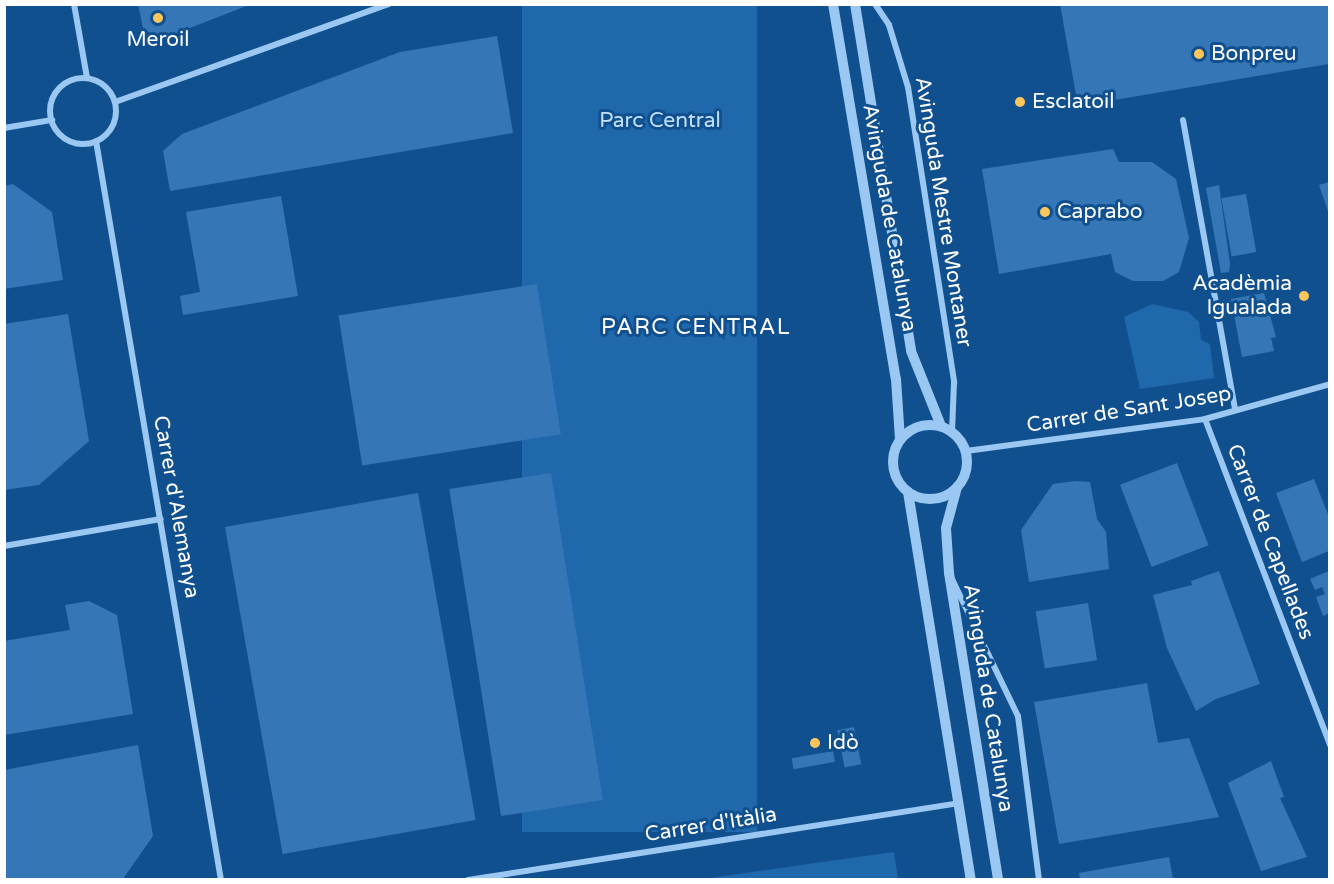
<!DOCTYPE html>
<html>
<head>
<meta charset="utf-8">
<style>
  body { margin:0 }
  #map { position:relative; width:1334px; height:884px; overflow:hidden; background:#11508f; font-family:"Varela Round",sans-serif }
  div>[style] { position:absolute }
  .green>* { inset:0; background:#2068ac; transform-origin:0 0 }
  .building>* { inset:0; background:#3577b6; transform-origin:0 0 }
  .minor>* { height:6px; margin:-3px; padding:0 3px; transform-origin:3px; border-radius:3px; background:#9bc8f2 }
  .minor>.ring { margin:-3px; padding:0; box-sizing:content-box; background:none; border:6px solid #9bc8f2; border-radius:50% }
  .tertiary>* { height:10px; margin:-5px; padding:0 5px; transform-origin:5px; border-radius:5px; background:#9bc8f2 }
  .tertiary>.ring { margin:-5px; padding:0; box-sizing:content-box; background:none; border:10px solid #9bc8f2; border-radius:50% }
  .dots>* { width:16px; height:16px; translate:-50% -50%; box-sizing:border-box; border:3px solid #11508f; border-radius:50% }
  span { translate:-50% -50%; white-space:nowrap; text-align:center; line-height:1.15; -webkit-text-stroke:6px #11508f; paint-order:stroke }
  .poi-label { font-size:21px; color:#fff }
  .left { translate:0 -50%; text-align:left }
  .right { translate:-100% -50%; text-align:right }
  .park-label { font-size:21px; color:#c2e1fd }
  .street-label { font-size:21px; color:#fff }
  .neighbourhood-label { font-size:22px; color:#fff; letter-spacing:1.5px }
  .frame { position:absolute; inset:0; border:6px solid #fff; pointer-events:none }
</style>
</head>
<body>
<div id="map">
  <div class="green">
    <i style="left:522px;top:5px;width:235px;height:827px"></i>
    <i style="clip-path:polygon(1152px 304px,1188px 312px,1199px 322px,1201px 340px,1210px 344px,1214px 378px,1140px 389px,1124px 317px)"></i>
    <i style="clip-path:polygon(894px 852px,898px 879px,704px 879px,808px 864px)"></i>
  </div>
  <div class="building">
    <i style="clip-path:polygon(138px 4px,249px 4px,249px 5px,159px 40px,143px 28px)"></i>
    <i style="clip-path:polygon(1060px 4px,1329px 4px,1329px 64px,1078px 106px)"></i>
    <i style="clip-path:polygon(497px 36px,513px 133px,170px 191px,163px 151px,182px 134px,400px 52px)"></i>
    <i style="clip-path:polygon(1113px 149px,1119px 162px,1152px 162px,1176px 179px,1189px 238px,1179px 272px,1163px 281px,1133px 281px,1115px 272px,1111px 254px,999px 274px,982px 169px)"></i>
    <i style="clip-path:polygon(1329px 182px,1329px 214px,1319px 185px)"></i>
    <i style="clip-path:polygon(13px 184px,52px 212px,63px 280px,4px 289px,4px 186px)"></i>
    <i style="clip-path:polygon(1219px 185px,1230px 264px,1229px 272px,1221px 273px,1206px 188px)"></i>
    <i style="left:1246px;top:194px;width:59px;height:25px;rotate:80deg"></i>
    <i style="clip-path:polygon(281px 196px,298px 296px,183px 315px,180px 296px,200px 292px,186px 212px)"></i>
    <i style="left:537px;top:284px;width:152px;height:201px;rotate:81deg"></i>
    <i style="clip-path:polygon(1264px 293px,1276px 337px,1271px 338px,1274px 351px,1242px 357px,1231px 299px)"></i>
    <i style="clip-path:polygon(68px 314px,89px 441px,39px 485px,4px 490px,4px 324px)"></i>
    <i style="left:1177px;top:463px;width:88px;height:61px;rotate:69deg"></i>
    <i style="left:551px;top:473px;width:331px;height:103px;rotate:81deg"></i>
    <i style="clip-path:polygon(1314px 479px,1329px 517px,1329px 551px,1302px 562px,1276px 493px)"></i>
    <i style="clip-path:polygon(1075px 481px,1090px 482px,1097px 519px,1106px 532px,1109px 569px,1029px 582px,1021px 530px,1053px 484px)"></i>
    <i style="left:418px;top:493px;width:332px;height:196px;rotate:80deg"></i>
    <i style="clip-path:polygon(1219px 571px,1260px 684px,1216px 699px,1196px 711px,1167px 648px,1153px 595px,1192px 585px,1191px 581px)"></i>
    <i style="clip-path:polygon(1329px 571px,1329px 613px,1323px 616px,1316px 597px,1325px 594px,1322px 587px,1315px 590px,1310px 579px)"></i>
    <i style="clip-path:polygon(89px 601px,117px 615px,133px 714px,4px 735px,4px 641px,70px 630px,65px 605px)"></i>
    <i style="left:1088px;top:603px;width:58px;height:53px;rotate:81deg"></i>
    <i style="clip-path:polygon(1147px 683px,1158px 743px,1189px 738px,1219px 817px,1059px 844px,1034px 702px)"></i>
    <i style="left:854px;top:727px;width:38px;height:17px;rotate:79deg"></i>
    <i style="clip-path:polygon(138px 745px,153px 836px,123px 879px,4px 879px,4px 770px)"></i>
    <i style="left:833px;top:751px;width:11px;height:42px;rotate:80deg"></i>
    <i style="clip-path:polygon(1271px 761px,1284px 797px,1280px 798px,1307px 857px,1261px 871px,1228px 783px)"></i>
    <i style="clip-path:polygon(1169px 857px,1173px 879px,1080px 879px,1079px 873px)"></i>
  </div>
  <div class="minor">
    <i style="left:74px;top:4px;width:75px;rotate:80deg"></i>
    <i style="left:875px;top:4px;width:25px;rotate:56deg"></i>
    <i style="left:889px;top:25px;width:65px;rotate:73deg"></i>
    <i style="left:908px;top:87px;width:299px;rotate:81.1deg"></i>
    <i style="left:954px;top:382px;width:49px;rotate:92.3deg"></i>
    <i class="ring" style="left:50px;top:78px;width:60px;height:60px"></i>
    <i style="left:115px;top:102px;width:291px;rotate:-19.7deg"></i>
    <i style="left:1183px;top:120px;width:295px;rotate:79.8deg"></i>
    <i style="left:4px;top:128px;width:49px;rotate:-9.5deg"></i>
    <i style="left:96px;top:141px;width:749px;rotate:80.4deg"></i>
    <i style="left:1205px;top:419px;width:349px;rotate:69deg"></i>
    <i style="left:966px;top:451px;width:241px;rotate:-7.6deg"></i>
    <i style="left:1205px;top:419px;width:130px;rotate:-15.6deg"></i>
    <i style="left:4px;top:546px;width:159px;rotate:-9.8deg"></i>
    <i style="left:952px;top:579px;width:152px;rotate:64.3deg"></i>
    <i style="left:1018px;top:716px;width:165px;rotate:82.7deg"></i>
    <i style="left:468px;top:880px;width:497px;rotate:-8.9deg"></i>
  </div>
  <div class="tertiary">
    <i style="left:833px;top:4px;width:380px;rotate:80.5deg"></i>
    <i style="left:896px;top:379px;width:60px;rotate:86.2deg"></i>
    <i style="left:855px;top:4px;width:351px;rotate:80.8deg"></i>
    <i style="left:911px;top:351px;width:81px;rotate:68.2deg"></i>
    <i class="ring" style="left:893px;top:425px;width:64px;height:64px"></i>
    <i style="left:957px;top:487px;width:42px;rotate:105deg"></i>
    <i style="left:946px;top:528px;width:45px;rotate:86.2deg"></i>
    <i style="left:949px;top:573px;width:311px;rotate:80.9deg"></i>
    <i style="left:908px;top:492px;width:393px;rotate:80.8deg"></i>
  </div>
  <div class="dots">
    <i style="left:158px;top:18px;background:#ffc65c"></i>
    <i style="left:1199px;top:54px;background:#ffc65c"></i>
    <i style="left:1020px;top:102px;background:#ffc65c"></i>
    <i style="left:1045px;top:212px;background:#ffc65c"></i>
    <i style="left:1304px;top:296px;background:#ffc65c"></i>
    <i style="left:815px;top:743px;background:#ffc65c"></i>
  </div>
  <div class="poi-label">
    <span style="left:158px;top:40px">Meroil</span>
    <span class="left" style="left:1211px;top:54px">Bonpreu</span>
    <span class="left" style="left:1032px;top:102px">Esclatoil</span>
    <span class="left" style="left:1057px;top:212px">Caprabo</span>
    <span class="right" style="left:1292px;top:296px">Acadèmia<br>Igualada</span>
    <span class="left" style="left:827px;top:743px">Idò</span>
  </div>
  <div class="park-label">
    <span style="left:660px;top:121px">Parc Central</span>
  </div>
  <div class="street-label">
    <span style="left:943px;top:212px;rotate:81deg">Avinguda Mestre Montaner</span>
    <span style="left:889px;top:218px;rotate:80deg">Avinguda de Catalunya</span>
    <span style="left:1129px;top:410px;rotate:-9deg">Carrer de Sant Josep</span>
    <span style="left:176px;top:507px;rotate:80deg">Carrer d'Alemanya</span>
    <span style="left:1270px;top:542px;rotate:69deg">Carrer de Capellades</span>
    <span style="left:988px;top:698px;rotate:81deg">Avinguda de Catalunya</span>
    <span style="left:711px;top:825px;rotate:-9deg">Carrer d'Itàlia</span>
  </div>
  <div class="neighbourhood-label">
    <span style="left:696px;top:328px">PARC CENTRAL</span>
  </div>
  <div class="frame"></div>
</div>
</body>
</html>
